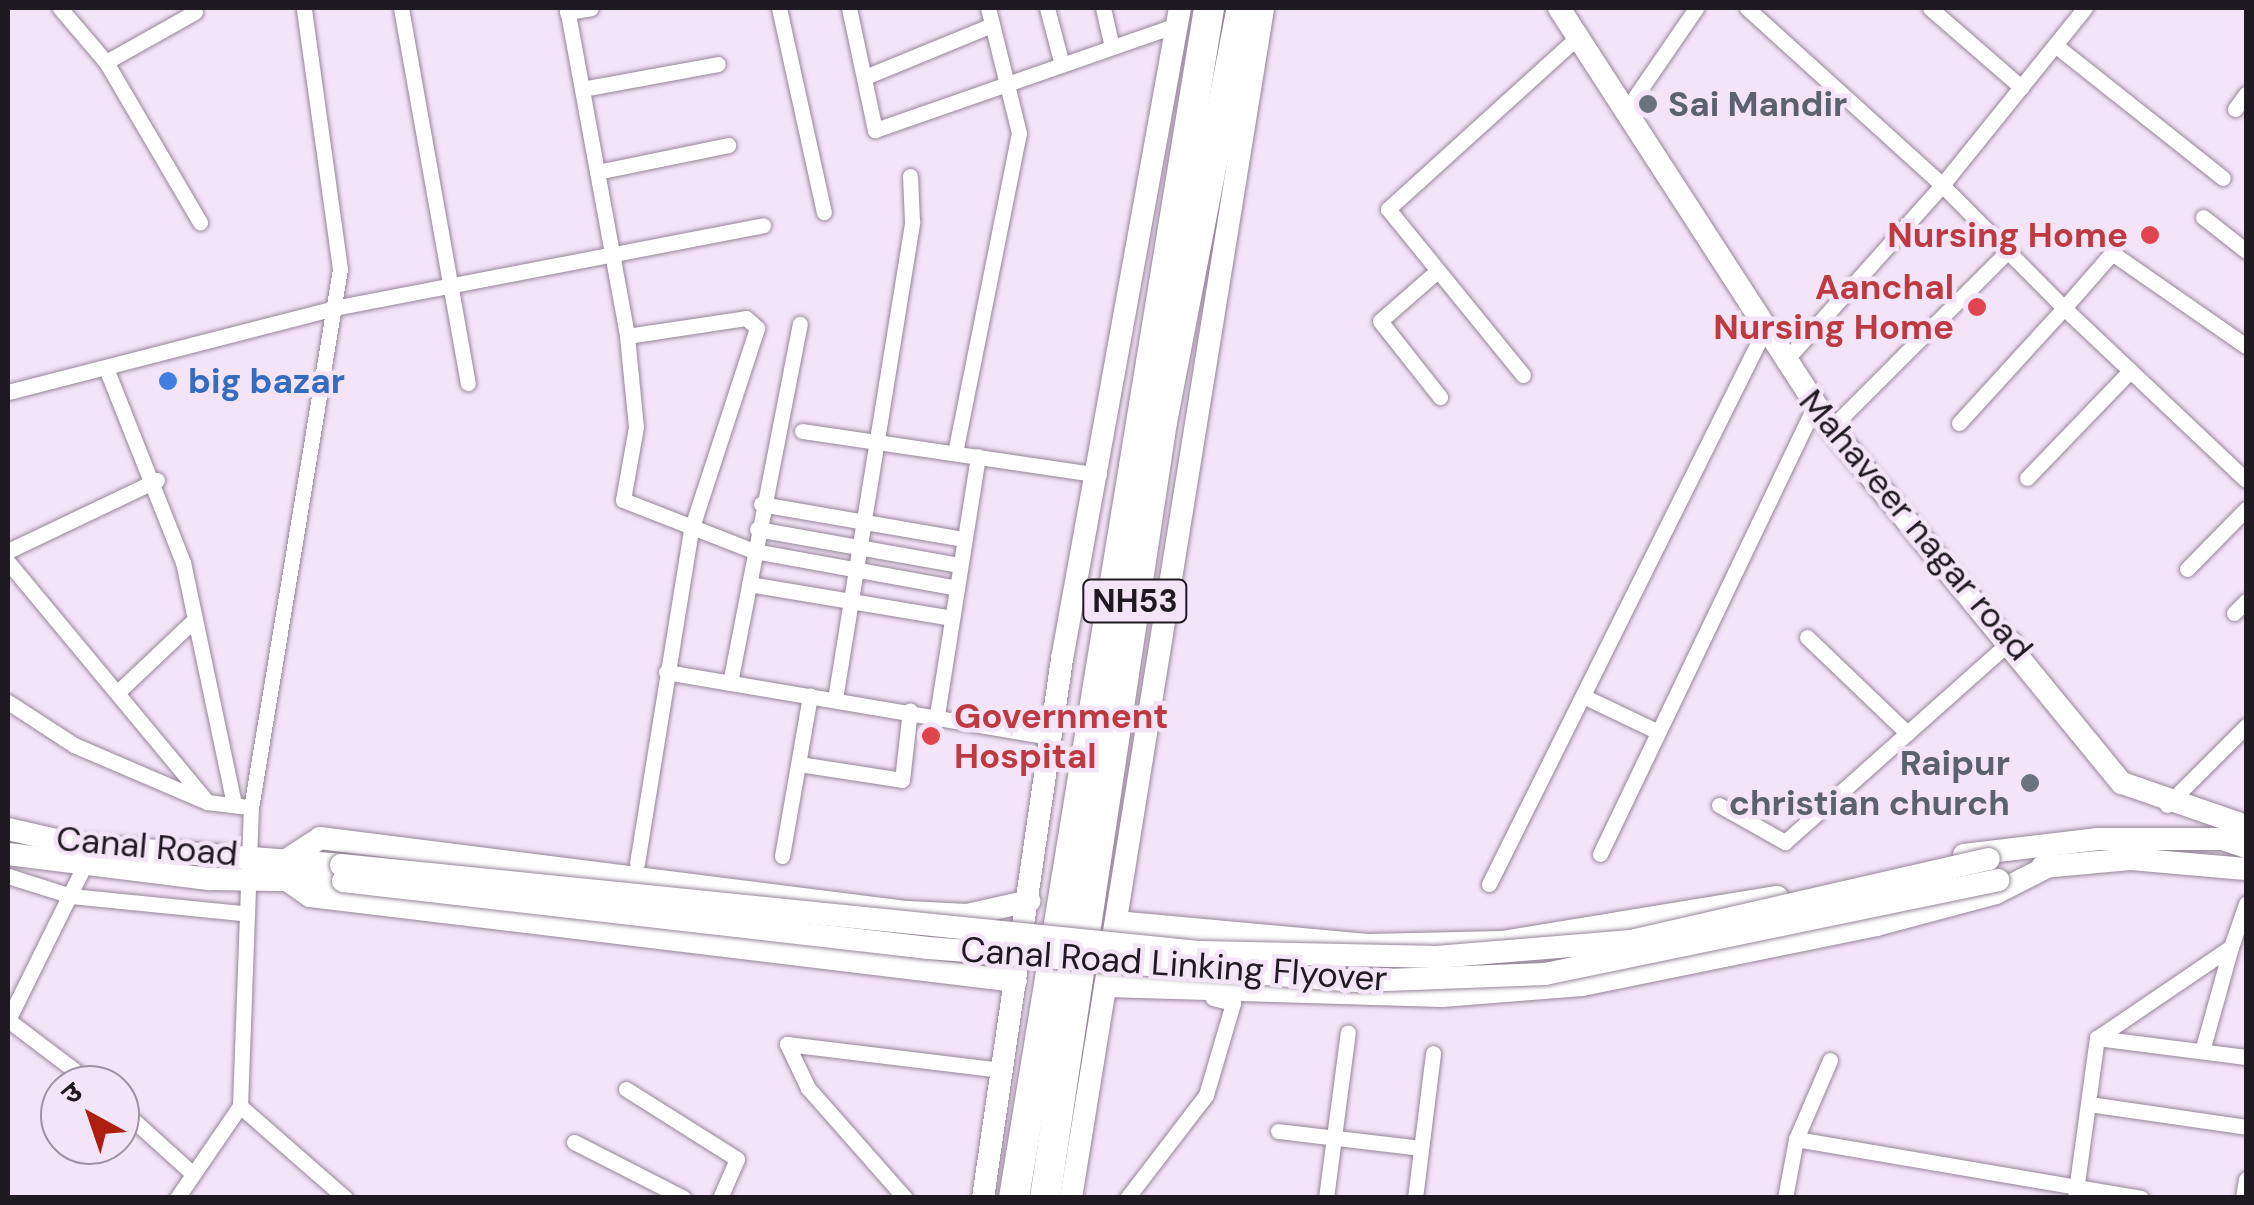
<!DOCTYPE html>
<html>
<head>
<meta charset="utf-8">
<style>
  body { margin:0 }
  #map { position:relative; width:2254px; height:1205px; overflow:hidden; background:#f4e4f7; font-family:"DM Sans","Noto Sans Devanagari",sans-serif }
  div>[style] { position:absolute }
  .roads { filter:drop-shadow(0 0 2px #958698) drop-shadow(0 0 2px #958698) }
  .street>* { height:15px; margin:-7.5px; padding:0 7.5px; transform-origin:7.5px; border-radius:7.5px; background:#fff }
  .secondary>* { height:22px; margin:-11px; padding:0 11px; transform-origin:11px; border-radius:11px; background:#fff }
  .highway>* { height:30px; margin:-15px; padding:0 15px; transform-origin:15px; border-radius:15px; background:#fff }
  .bridges { filter:drop-shadow(0 0 2px #958698) drop-shadow(0 0 2px #958698) }
  .secondary-bridge>* { height:22px; margin:-11px; padding:0 11px; transform-origin:11px; border-radius:11px; background:#fff }
  .dots>* { width:28px; height:28px; translate:-50% -50%; box-sizing:border-box; border:5px solid #f4e4f7; border-radius:50% }
  span { translate:-50% -50%; white-space:nowrap; text-align:center; line-height:1.15; -webkit-text-stroke:9px #f4e4f7; paint-order:stroke }
  .shield-label span { padding:2px 8px; background:#f4e4f7; border:2px solid; border-radius:8px; -webkit-text-stroke-width:0 }
  .shield-label { font-size:32px; color:#1f1a21; font-weight:700 }
  .worship-label { font-size:35px; color:#5b616d; font-weight:700 }
  .left { translate:0 -50%; text-align:left }
  .right { translate:-100% -50%; text-align:right }
  .health-label { font-size:35px; color:#be3a42; font-weight:700 }
  .shop-label { font-size:35px; color:#366cbe; font-weight:700 }
  .street-label { font-size:35px; color:#1f1a21 }
  .frame { position:absolute; inset:0; border:10px solid #1f1a21; pointer-events:none }
  .north { position:absolute; left:40px; top:1065px; width:100px; height:100px; box-sizing:border-box; background:#f4e4f7; border:2px solid #9f93a1; border-radius:50%; rotate:320deg; font-size:28px; font-weight:700; line-height:40px; text-align:center; color:#1f1a21 }
  .north::after { content:''; display:block; margin:auto; width:35px; height:45px; background:#ad1e11; clip-path:polygon(50% 0,100% 100%,50% 72%,0 100%) }
</style>
</head>
<body>
<div id="map">
  <div class="roads">
    <div class="street">
      <i style="left:60px;top:8px;width:71px;rotate:49.6deg"></i>
      <i style="left:106px;top:62px;width:186px;rotate:59.6deg"></i>
      <i style="left:401px;top:8px;width:381px;rotate:79.9deg"></i>
      <i style="left:567px;top:8px;width:333px;rotate:79.6deg"></i>
      <i style="left:627px;top:336px;width:91px;rotate:84.4deg"></i>
      <i style="left:636px;top:427px;width:74px;rotate:100.1deg"></i>
      <i style="left:623px;top:500px;width:141px;rotate:21.3deg"></i>
      <i style="left:754px;top:551px;width:206px;rotate:10.3deg"></i>
      <i style="left:779px;top:8px;width:209px;rotate:77.6deg"></i>
      <i style="left:849px;top:8px;width:125px;rotate:78deg"></i>
      <i style="left:875px;top:130px;width:320px;rotate:-19.2deg"></i>
      <i style="left:1047px;top:8px;width:55px;rotate:75.2deg"></i>
      <i style="left:1103px;top:8px;width:36px;rotate:77deg"></i>
      <i style="left:1747px;top:8px;width:263px;rotate:42.2deg"></i>
      <i style="left:1942px;top:185px;width:228px;rotate:-51.1deg"></i>
      <i style="left:1930px;top:8px;width:121px;rotate:41deg"></i>
      <i style="left:567px;top:12px;width:24px;rotate:-9deg"></i>
      <i style="left:2055px;top:45px;width:214px;rotate:38.4deg"></i>
      <i style="left:106px;top:62px;width:102px;rotate:-29.3deg"></i>
      <i style="left:870px;top:75px;width:132px;rotate:-22.3deg"></i>
      <i style="left:582px;top:89px;width:138px;rotate:-10.4deg"></i>
      <i style="left:2235px;top:109px;width:19px;rotate:-54deg"></i>
      <i style="left:1626px;top:110px;width:124px;rotate:-55.5deg"></i>
      <i style="left:597px;top:172px;width:134px;rotate:-11.6deg"></i>
      <i style="left:2203px;top:217px;width:55px;rotate:38.3deg"></i>
      <i style="left:1436px;top:272px;width:74px;rotate:138.8deg"></i>
      <i style="left:1380px;top:321px;width:97px;rotate:51.7deg"></i>
      <i style="left:627px;top:336px;width:120px;rotate:-8.6deg"></i>
      <i style="left:746px;top:318px;width:15px;rotate:42deg"></i>
      <i style="left:757px;top:328px;width:213px;rotate:108.1deg"></i>
      <i style="left:691px;top:530px;width:337px;rotate:99.2deg"></i>
      <i style="left:1784px;top:362px;width:237px;rotate:-48.2deg"></i>
      <i style="left:1942px;top:185px;width:173px;rotate:45.2deg"></i>
      <i style="left:2064px;top:308px;width:73px;rotate:-48.9deg"></i>
      <i style="left:2112px;top:253px;width:163px;rotate:34.8deg"></i>
      <i style="left:106px;top:368px;width:209px;rotate:68.4deg"></i>
      <i style="left:183px;top:562px;width:248px;rotate:78.1deg"></i>
      <i style="left:1523px;top:375px;width:214px;rotate:-129.1deg"></i>
      <i style="left:1388px;top:209px;width:256px;rotate:-42.2deg"></i>
      <i style="left:8px;top:392px;width:337px;rotate:-14.4deg"></i>
      <i style="left:334px;top:308px;width:437px;rotate:-10.9deg"></i>
      <i style="left:1959px;top:423px;width:156px;rotate:-47.6deg"></i>
      <i style="left:2064px;top:308px;width:250px;rotate:43.4deg"></i>
      <i style="left:1831px;top:428px;width:250px;rotate:-45deg"></i>
      <i style="left:802px;top:431px;width:300px;rotate:8.4deg"></i>
      <i style="left:955px;top:453px;width:326px;rotate:-78.7deg"></i>
      <i style="left:1019px;top:133px;width:129px;rotate:-103.9deg"></i>
      <i style="left:2027px;top:478px;width:149px;rotate:-46.1deg"></i>
      <i style="left:761px;top:504px;width:206px;rotate:9.8deg"></i>
      <i style="left:757px;top:529px;width:206px;rotate:10.1deg"></i>
      <i style="left:8px;top:551px;width:165px;rotate:-25.5deg"></i>
      <i style="left:8px;top:562px;width:312px;rotate:50.3deg"></i>
      <i style="left:2187px;top:569px;width:84px;rotate:-45.5deg"></i>
      <i style="left:749px;top:584px;width:206px;rotate:9.5deg"></i>
      <i style="left:2234px;top:613px;width:17px;rotate:-45deg"></i>
      <i style="left:1807px;top:637px;width:139px;rotate:43.8deg"></i>
      <i style="left:666px;top:672px;width:390px;rotate:9.6deg"></i>
      <i style="left:730px;top:683px;width:366px;rotate:-79deg"></i>
      <i style="left:120px;top:690px;width:102px;rotate:-43.4deg"></i>
      <i style="left:1583px;top:696px;width:83px;rotate:25.6deg"></i>
      <i style="left:835px;top:699px;width:484px;rotate:-80.8deg"></i>
      <i style="left:912px;top:221px;width:45px;rotate:-92.5deg"></i>
      <i style="left:8px;top:702px;width:79px;rotate:33.1deg"></i>
      <i style="left:74px;top:745px;width:145px;rotate:23.2deg"></i>
      <i style="left:207px;top:802px;width:35px;rotate:7deg"></i>
      <i style="left:937px;top:715px;width:262px;rotate:-81deg"></i>
      <i style="left:799px;top:764px;width:104px;rotate:8.8deg"></i>
      <i style="left:902px;top:780px;width:70px;rotate:-83.5deg"></i>
      <i style="left:1719px;top:805px;width:76px;rotate:29.3deg"></i>
      <i style="left:1785px;top:842px;width:305px;rotate:-41.7deg"></i>
      <i style="left:2167px;top:805px;width:112px;rotate:-45deg"></i>
      <i style="left:1600px;top:854px;width:497px;rotate:-64.4deg"></i>
      <i style="left:782px;top:856px;width:163px;rotate:-80.1deg"></i>
      <i style="left:8px;top:876px;width:66px;rotate:17.6deg"></i>
      <i style="left:71px;top:896px;width:171px;rotate:5.7deg"></i>
      <i style="left:1489px;top:884px;width:620px;rotate:-63.56deg"></i>
      <i style="left:8px;top:1020px;width:169px;rotate:-63.7deg"></i>
      <i style="left:8px;top:1020px;width:108px;rotate:37.1deg"></i>
      <i style="left:2097px;top:1038px;width:150px;rotate:7.3deg"></i>
      <i style="left:2202px;top:1051px;width:108px;rotate:-74.4deg"></i>
      <i style="left:626px;top:1089px;width:131px;rotate:32.2deg"></i>
      <i style="left:737px;top:1159px;width:43px;rotate:113.6deg"></i>
      <i style="left:2089px;top:1104px;width:159px;rotate:8.3deg"></i>
      <i style="left:240px;top:1106px;width:140px;rotate:41.2deg"></i>
      <i style="left:120px;top:1108px;width:98px;rotate:42.1deg"></i>
      <i style="left:1278px;top:1131px;width:143px;rotate:6.8deg"></i>
      <i style="left:1796px;top:1139px;width:86px;rotate:-66.7deg"></i>
      <i style="left:574px;top:1142px;width:123px;rotate:27deg"></i>
      <i style="left:177px;top:1198px;width:112px;rotate:-55.6deg"></i>
      <i style="left:240px;top:1106px;width:298px;rotate:-87.9deg"></i>
      <i style="left:251px;top:808px;width:546px;rotate:-80.62deg"></i>
      <i style="left:340px;top:269px;width:263px;rotate:-97.9deg"></i>
      <i style="left:905px;top:1198px;width:147px;rotate:-131.4deg"></i>
      <i style="left:808px;top:1088px;width:49px;rotate:-115.5deg"></i>
      <i style="left:787px;top:1044px;width:218px;rotate:6.9deg"></i>
      <i style="left:1127px;top:1198px;width:130px;rotate:-52.5deg"></i>
      <i style="left:1206px;top:1095px;width:96px;rotate:-73.6deg"></i>
      <i style="left:1233px;top:1003px;width:21px;rotate:-166deg"></i>
      <i style="left:1326px;top:1198px;width:167px;rotate:-82.5deg"></i>
      <i style="left:1415px;top:1198px;width:146px;rotate:-82.9deg"></i>
      <i style="left:1785px;top:1198px;width:60px;rotate:-79.4deg"></i>
      <i style="left:1796px;top:1139px;width:350px;rotate:9.7deg"></i>
      <i style="left:2075px;top:1198px;width:162px;rotate:-82.2deg"></i>
      <i style="left:2097px;top:1038px;width:162px;rotate:-34.2deg"></i>
      <i style="left:2231px;top:947px;width:46px;rotate:-70.8deg"></i>
      <i style="left:2243px;top:1198px;width:19px;rotate:-81deg"></i>
    </div>
    <div class="secondary">
      <i style="left:1559px;top:8px;width:500px;rotate:57.07deg"></i>
      <i style="left:1831px;top:428px;width:459px;rotate:50.7deg"></i>
      <i style="left:2122px;top:783px;width:131px;rotate:19.1deg"></i>
      <i style="left:8px;top:829px;width:72px;rotate:12.9deg"></i>
      <i style="left:78px;top:845px;width:264px;rotate:4.3deg"></i>
      <i style="left:8px;top:854px;width:204px;rotate:7.1deg"></i>
      <i style="left:210px;top:879px;width:133px;rotate:0.9deg"></i>
      <i style="left:1964px;top:855px;width:135px;rotate:-6.8deg"></i>
      <i style="left:2098px;top:839px;width:125px"></i>
      <i style="left:2223px;top:839px;width:24px;rotate:19deg"></i>
      <i style="left:288px;top:859px;width:38px;rotate:-33deg"></i>
      <i style="left:320px;top:838px;width:592px;rotate:7.19deg"></i>
      <i style="left:907px;top:912px;width:60px;rotate:2.9deg"></i>
      <i style="left:967px;top:915px;width:64px;rotate:-12.7deg"></i>
      <i style="left:2042px;top:867px;width:89px;rotate:-5.1deg"></i>
      <i style="left:2131px;top:859px;width:115px;rotate:5deg"></i>
      <i style="left:287px;top:880px;width:28px;rotate:35deg"></i>
      <i style="left:310px;top:896px;width:711px;rotate:6.87deg"></i>
      <i style="left:1116px;top:922px;width:255px;rotate:5.2deg"></i>
      <i style="left:1370px;top:945px;width:132px;rotate:-1.3deg"></i>
      <i style="left:1502px;top:942px;width:279px;rotate:-9.3deg"></i>
      <i style="left:1107px;top:986px;width:335px;rotate:1.7deg"></i>
      <i style="left:1442px;top:996px;width:140px;rotate:-4.5deg"></i>
      <i style="left:1582px;top:985px;width:300px;rotate:-11.5deg"></i>
      <i style="left:1876px;top:925px;width:124px;rotate:-14.9deg"></i>
      <i style="left:1996px;top:893px;width:64px;rotate:-27deg"></i>
      <i style="left:983px;top:1198px;width:545px;rotate:-81.66deg"></i>
      <i style="left:1062px;top:659px;width:662px;rotate:-79.73deg"></i>
      <i style="left:1071px;top:1198px;width:1205px;rotate:-80.83deg"></i>
    </div>
    <div class="highway">
      <i style="left:1014px;top:1198px;width:1206px;rotate:-80.69deg"></i>
      <i style="left:1045px;top:1198px;width:785px;rotate:-81.43deg"></i>
      <i style="left:1162px;top:422px;width:422px;rotate:-79.1deg"></i>
    </div>
  </div>
  <div class="bridges">
    <div class="secondary-bridge">
      <i style="left:341px;top:865px;width:862px;rotate:5.79deg"></i>
      <i style="left:1199px;top:952px;width:237px;rotate:1.2deg"></i>
      <i style="left:1436px;top:957px;width:196px;rotate:-4.7deg"></i>
      <i style="left:1631px;top:941px;width:367px;rotate:-12.9deg"></i>
      <i style="left:343px;top:881px;width:589px;rotate:6.53deg"></i>
      <i style="left:928px;top:948px;width:430px;rotate:4.4deg"></i>
      <i style="left:1357px;top:981px;width:188px;rotate:-2.1deg"></i>
      <i style="left:1545px;top:974px;width:463px;rotate:-11.7deg"></i>
    </div>
  </div>
  <div class="dots">
    <i style="left:1648px;top:104px;background:#6b7280"></i>
    <i style="left:2150px;top:235px;background:#e0444e"></i>
    <i style="left:1977px;top:307px;background:#e0444e"></i>
    <i style="left:168px;top:381px;background:#3f7fe0"></i>
    <i style="left:931px;top:736px;background:#e0444e"></i>
    <i style="left:2030px;top:783px;background:#6b7280"></i>
  </div>
  <div class="shield-label">
    <span style="left:1135px;top:601px">NH53</span>
  </div>
  <div class="worship-label">
    <span class="left" style="left:1668px;top:104px">Sai Mandir</span>
    <span class="right" style="left:2010px;top:783px">Raipur<br>christian church</span>
  </div>
  <div class="health-label">
    <span class="right" style="left:2128px;top:235px">Nursing Home</span>
    <span class="right" style="left:1954px;top:307px">Aanchal<br>Nursing Home</span>
    <span class="left" style="left:954px;top:736px">Government<br>Hospital</span>
  </div>
  <div class="shop-label">
    <span class="left" style="left:188px;top:381px">big bazar</span>
  </div>
  <div class="street-label">
    <span style="left:1916px;top:525px;rotate:50deg">Mahaveer nagar road</span>
    <span style="left:147px;top:846px;rotate:5deg">Canal Road</span>
    <span style="left:1174px;top:964px;rotate:4deg">Canal Road Linking Flyover</span>
  </div>
  <div class="frame"></div>
  <div class="north">उ</div>
</div>
</body>
</html>
